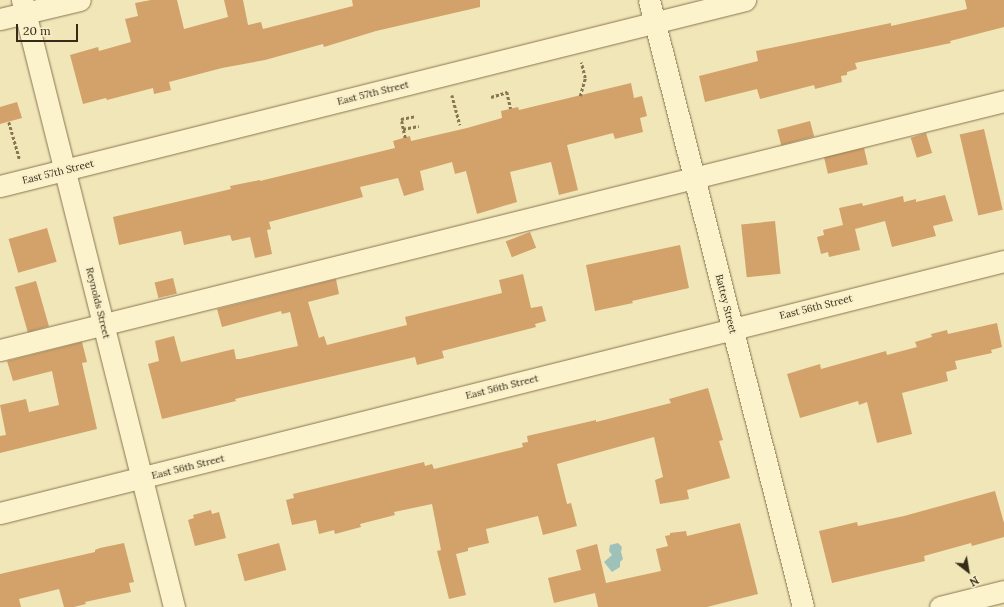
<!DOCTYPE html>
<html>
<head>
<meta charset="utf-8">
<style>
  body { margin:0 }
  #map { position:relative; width:1004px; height:607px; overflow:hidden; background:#f1e6b8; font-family:Lora,serif }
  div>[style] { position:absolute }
  .water>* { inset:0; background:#9ec1ba }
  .building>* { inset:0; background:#d3a16a; transform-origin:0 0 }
  .path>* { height:2.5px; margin-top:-1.25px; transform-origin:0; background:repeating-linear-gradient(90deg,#887552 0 3px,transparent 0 5px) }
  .roads { filter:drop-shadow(0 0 1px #887552) drop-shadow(0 0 1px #887552) }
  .minor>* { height:21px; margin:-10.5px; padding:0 10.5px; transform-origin:10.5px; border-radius:10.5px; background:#fcf2cc }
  span { translate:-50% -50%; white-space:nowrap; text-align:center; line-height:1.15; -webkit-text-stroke:3.5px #f8efc8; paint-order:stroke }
  .street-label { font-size:10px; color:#362a19 }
  .north { position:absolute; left:948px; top:551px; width:40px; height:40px; -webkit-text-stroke:3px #f8efc8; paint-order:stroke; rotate:149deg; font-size:11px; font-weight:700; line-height:16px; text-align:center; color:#362a19 }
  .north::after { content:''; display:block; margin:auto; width:14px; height:18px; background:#362a19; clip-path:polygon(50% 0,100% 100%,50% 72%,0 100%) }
  .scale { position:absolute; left:16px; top:24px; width:62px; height:18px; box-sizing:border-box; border:2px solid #362a19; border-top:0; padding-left:5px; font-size:12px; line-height:14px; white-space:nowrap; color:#362a19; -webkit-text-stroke:3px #f8efc8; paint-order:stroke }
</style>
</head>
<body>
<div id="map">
  <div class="water">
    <i style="clip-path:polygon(618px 543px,622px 547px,621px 552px,623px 559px,620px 562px,620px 567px,612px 572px,604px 562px,612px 555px,609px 551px,610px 545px)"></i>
  </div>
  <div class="building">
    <i style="clip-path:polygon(151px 0,177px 0,184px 29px,228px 17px,224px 0,243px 0,248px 25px,261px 22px,263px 29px,353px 6px,352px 0,480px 0,480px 7px,376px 31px,324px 47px,323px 44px,265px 60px,222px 68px,169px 82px,171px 90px,154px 94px,153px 88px,107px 100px,106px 98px,83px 104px,70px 55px,98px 47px,99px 51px,131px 42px,125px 19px,138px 16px,135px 3px)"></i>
    <i style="clip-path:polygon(965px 0,1004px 0,1004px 27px,950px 41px,951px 43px,855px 63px,857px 69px,847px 72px,847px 75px,841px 76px,842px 82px,815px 89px,814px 85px,760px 99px,757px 89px,705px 102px,699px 76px,758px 61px,756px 51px,891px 23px,891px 26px,967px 9px)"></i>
    <i style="clip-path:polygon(631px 83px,634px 98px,642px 96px,647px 116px,640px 118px,643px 132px,615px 139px,613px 133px,567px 145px,578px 190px,559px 195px,551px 162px,510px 172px,517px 202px,477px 214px,466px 171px,455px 174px,452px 162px,420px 171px,424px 190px,404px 196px,398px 178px,360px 187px,363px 197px,269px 222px,271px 229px,267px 230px,272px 254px,255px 258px,250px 237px,232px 241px,230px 235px,184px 245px,181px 231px,119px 245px,113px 217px,231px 189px,230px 186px,260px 180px,260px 181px,395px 148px,393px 141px,410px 136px,411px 141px,467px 128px,502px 118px,501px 111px,518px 107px,519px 110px)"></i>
    <i style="clip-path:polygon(17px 102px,22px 118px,0 124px,0 107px)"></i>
    <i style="left:810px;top:121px;width:16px;height:34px;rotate:75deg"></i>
    <i style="left:984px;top:129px;width:83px;height:25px;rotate:77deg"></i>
    <i style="left:926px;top:133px;width:21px;height:16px;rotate:73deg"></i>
    <i style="left:864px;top:148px;width:17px;height:41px;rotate:77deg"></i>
    <i style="clip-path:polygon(945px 195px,953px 221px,933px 226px,936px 236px,892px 247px,885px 221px,855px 229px,860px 250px,829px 257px,828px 252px,821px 254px,817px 237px,824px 235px,823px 230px,843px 225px,839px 208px,862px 203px,863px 206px,903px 196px,904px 202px,916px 199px,916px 202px)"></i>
    <i style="left:775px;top:221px;width:53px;height:34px;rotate:84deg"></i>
    <i style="left:47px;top:228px;width:35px;height:40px;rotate:74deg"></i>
    <i style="left:530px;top:232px;width:17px;height:26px;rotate:69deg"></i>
    <i style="clip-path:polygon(680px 245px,689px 288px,632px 301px,633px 303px,595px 311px,586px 265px)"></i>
    <i style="clip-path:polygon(523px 274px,531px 308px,542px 306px,546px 321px,535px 324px,536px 327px,442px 351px,444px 358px,417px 365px,415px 357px,235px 399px,236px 401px,162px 419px,148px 364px,159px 361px,155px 341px,174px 336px,181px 362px,234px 349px,236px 359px,240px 359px,298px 346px,290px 312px,282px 314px,281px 311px,222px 327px,217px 309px,336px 279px,339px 294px,308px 302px,319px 338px,324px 336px,327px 345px,407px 325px,405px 317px,502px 293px,499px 280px)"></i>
    <i style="left:173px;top:278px;width:16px;height:19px;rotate:76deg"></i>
    <i style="left:36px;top:281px;width:47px;height:22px;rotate:74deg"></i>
    <i style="clip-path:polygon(997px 323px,1002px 347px,991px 350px,992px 353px,955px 361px,957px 369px,946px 372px,948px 381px,902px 393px,912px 434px,877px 443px,867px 402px,859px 405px,858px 401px,800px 418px,787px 374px,820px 364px,821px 369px,886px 351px,887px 355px,917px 347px,915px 342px,932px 337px,931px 334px,947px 330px,948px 334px)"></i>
    <i style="clip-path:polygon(82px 342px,87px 362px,82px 363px,97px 429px,0 453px,0 436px,6px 435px,0 405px,26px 399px,29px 412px,59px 405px,52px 371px,13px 381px,7px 361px)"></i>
    <i style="clip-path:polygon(708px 388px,723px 440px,719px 441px,730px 478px,687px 490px,689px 499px,660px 504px,655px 480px,663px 477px,654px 437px,557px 464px,567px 504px,571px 503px,577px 526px,543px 535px,538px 516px,486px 529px,489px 543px,468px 548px,468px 551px,456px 554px,466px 595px,449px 599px,437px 551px,441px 550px,432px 504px,394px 512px,395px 515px,360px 524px,361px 527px,335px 534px,334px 530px,319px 534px,316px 520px,292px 525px,286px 500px,294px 498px,293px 494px,424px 462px,425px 466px,432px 464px,434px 469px,523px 447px,522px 443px,528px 442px,527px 436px,596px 420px,596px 422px,671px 403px,669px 399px)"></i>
    <i style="clip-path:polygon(995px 491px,1004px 523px,1004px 537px,972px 546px,971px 543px,924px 556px,925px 561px,832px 583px,819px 531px,857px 522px,858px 526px,904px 516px)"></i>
    <i style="clip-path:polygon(211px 510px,212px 514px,219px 512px,226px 538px,195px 546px,188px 520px,194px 518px,193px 515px)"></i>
    <i style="clip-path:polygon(740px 523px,758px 594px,707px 607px,598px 607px,595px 593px,554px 603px,548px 578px,581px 570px,576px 550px,597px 544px,606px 583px,661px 571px,656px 549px,668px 546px,665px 536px,670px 535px,670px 533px,686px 531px,687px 536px)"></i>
    <i style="clip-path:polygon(124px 543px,134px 582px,129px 583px,131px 592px,85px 602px,86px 604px,74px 607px,64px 607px,59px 589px,19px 599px,21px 607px,0 607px,0 574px,95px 552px,95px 550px,100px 548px)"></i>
    <i style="left:279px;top:543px;width:28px;height:43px;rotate:75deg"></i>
  </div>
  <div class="path">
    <i style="left:452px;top:95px;width:31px;rotate:75deg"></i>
    <i style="left:580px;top:96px;width:19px;rotate:-74deg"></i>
    <i style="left:585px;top:78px;width:16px;rotate:-104deg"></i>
    <i style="left:491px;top:97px;width:17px;rotate:-17deg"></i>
    <i style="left:507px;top:92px;width:17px;rotate:77deg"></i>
    <i style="left:9px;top:122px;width:40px;rotate:74deg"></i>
    <i style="left:403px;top:129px;width:10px;rotate:-101deg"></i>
    <i style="left:401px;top:119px;width:15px;rotate:-11deg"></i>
    <i style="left:405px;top:138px;width:9px;rotate:-103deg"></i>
    <i style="left:403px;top:129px;width:16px;rotate:-11deg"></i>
  </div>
  <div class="roads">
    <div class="minor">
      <i style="left:22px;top:0;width:626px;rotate:75.94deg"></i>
      <i style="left:649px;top:0;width:626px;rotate:75.76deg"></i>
      <i style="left:0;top:19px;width:82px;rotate:-13.4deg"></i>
      <i style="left:0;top:186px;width:768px;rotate:-14.02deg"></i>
      <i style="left:0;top:350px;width:1034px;rotate:-13.93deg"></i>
      <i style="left:0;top:513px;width:1035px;rotate:-14.09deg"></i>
      <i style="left:940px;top:607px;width:66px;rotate:-14deg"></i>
    </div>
  </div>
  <div class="street-label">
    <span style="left:373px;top:93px;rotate:-14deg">East 57th Street</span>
    <span style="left:58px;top:172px;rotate:-14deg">East 57th Street</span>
    <span style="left:98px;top:303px;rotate:76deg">Reynolds Street</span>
    <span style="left:726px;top:304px;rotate:76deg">Battey Street</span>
    <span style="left:816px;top:307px;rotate:-14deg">East 56th Street</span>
    <span style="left:502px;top:387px;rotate:-14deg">East 56th Street</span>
    <span style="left:188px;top:467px;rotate:-14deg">East 56th Street</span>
  </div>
  <div class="north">N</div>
  <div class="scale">20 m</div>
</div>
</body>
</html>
